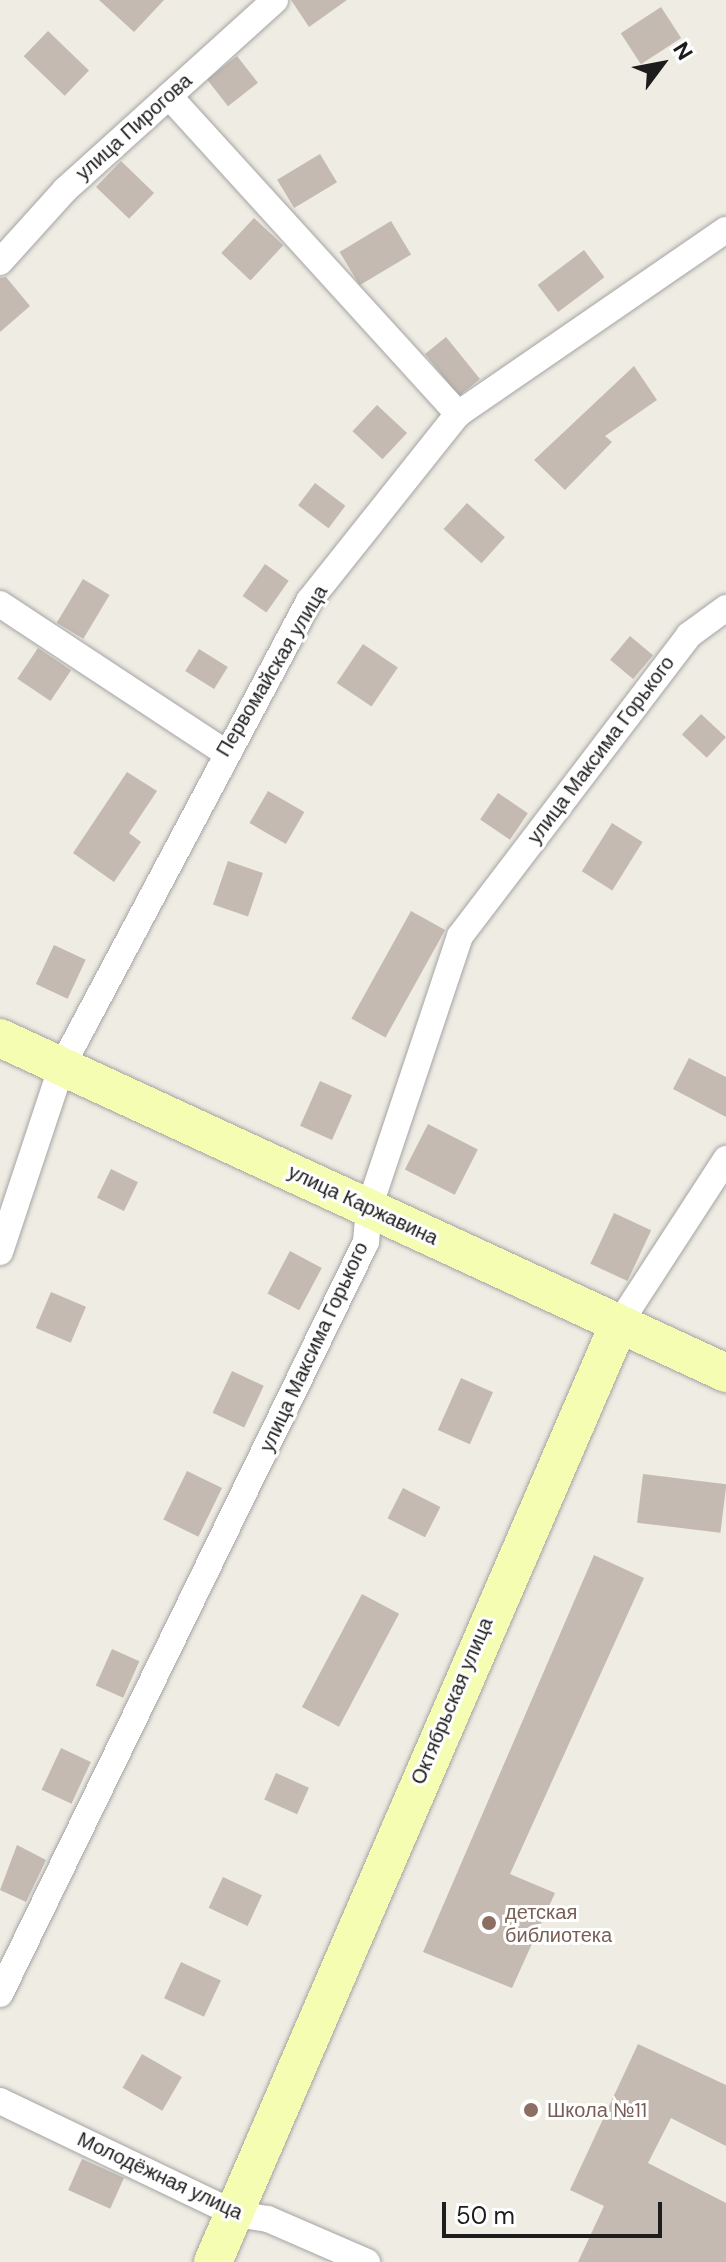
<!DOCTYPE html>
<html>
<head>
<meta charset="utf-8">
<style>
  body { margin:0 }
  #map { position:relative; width:726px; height:2262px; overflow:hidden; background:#efece3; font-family:"DM Sans",sans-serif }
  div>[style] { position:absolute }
  .building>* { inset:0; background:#c4bab2; transform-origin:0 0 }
  .roads { filter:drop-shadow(0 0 2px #a4a4a4) drop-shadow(0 0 2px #a4a4a4) }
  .street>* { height:26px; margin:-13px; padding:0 13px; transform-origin:13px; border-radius:13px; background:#fff }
  .secondary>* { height:38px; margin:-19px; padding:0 19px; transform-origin:19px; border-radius:19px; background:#f5fdb3 }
  .dots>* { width:22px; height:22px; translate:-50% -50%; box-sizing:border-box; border:4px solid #fff; border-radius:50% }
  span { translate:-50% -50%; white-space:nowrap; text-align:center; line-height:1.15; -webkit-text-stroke:6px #fff; paint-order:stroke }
  .street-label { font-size:20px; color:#1d1d1d }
  .education-label { font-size:20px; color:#785e54 }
  .left { translate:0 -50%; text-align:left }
  .north { position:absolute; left:622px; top:24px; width:80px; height:80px; -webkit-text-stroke:6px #fff; paint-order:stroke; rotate:58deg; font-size:22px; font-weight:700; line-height:32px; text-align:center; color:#1d1d1d }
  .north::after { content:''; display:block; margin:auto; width:28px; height:36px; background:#1d1d1d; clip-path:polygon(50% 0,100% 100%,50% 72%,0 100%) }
  .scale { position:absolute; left:442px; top:2202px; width:220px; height:36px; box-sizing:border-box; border:4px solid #1d1d1d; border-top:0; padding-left:10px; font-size:24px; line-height:28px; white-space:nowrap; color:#1d1d1d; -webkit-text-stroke:6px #fff; paint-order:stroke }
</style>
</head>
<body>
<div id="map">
  <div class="building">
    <i style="clip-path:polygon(99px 0,164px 0,134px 32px)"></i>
    <i style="clip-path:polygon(291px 0,347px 0,309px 27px)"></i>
    <i style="left:661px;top:7px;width:37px;height:48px;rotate:57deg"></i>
    <i style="left:48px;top:31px;width:57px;height:35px;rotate:44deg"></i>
    <i style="left:237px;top:56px;width:34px;height:38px;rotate:52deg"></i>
    <i style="left:320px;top:154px;width:33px;height:50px;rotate:59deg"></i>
    <i style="left:121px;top:161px;width:46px;height:36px;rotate:44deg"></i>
    <i style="left:254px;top:218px;width:40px;height:48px;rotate:43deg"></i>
    <i style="left:391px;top:221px;width:39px;height:60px;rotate:59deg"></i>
    <i style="left:584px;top:250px;width:34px;height:58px;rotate:53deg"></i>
    <i style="clip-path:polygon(6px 277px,30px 306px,0 332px,0 278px)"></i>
    <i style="left:446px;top:337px;width:54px;height:27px;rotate:51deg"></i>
    <i style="clip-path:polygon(634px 366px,657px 400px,605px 436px,612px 442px,565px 490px,534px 460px)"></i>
    <i style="left:377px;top:405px;width:41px;height:36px;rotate:43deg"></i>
    <i style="left:315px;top:483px;width:38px;height:28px;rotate:37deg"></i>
    <i style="left:467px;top:503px;width:51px;height:35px;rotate:42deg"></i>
    <i style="left:265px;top:564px;width:29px;height:39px;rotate:35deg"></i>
    <i style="left:83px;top:579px;width:31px;height:51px;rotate:31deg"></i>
    <i style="left:630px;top:636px;width:30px;height:31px;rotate:40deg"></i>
    <i style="left:363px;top:644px;width:42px;height:47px;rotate:34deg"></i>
    <i style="left:38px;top:648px;width:40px;height:37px;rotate:34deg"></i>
    <i style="left:199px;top:649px;width:34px;height:26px;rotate:32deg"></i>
    <i style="left:701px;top:714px;width:34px;height:28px;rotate:43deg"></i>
    <i style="clip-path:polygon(127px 772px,157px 791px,129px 833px,141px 842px,114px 882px,73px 853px)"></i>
    <i style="left:268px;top:791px;width:42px;height:37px;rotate:30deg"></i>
    <i style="left:498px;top:793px;width:36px;height:32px;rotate:34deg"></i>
    <i style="left:612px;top:823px;width:36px;height:57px;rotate:32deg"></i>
    <i style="left:228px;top:861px;width:37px;height:46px;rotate:19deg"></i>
    <i style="left:411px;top:911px;width:39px;height:123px;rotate:29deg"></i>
    <i style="left:54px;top:945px;width:35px;height:43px;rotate:25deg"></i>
    <i style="clip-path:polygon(689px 1058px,726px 1077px,726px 1117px,673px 1089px)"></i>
    <i style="left:320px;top:1081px;width:35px;height:49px;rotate:24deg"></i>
    <i style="left:428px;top:1124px;width:56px;height:51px;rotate:27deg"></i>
    <i style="left:111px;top:1169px;width:30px;height:32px;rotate:26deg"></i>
    <i style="left:614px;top:1213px;width:41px;height:56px;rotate:25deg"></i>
    <i style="left:290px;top:1251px;width:36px;height:48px;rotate:28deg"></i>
    <i style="left:51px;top:1292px;width:38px;height:39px;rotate:23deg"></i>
    <i style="left:232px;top:1371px;width:35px;height:46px;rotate:25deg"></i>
    <i style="left:461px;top:1378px;width:35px;height:57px;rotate:24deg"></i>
    <i style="left:187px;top:1471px;width:39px;height:54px;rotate:26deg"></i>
    <i style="left:643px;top:1474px;width:84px;height:49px;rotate:7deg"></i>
    <i style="left:403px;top:1488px;width:42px;height:34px;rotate:27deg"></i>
    <i style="clip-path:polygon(594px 1555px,644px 1578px,510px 1874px,555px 1893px,512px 1988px,423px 1952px)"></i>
    <i style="left:362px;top:1594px;width:42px;height:128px;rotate:28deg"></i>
    <i style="left:112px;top:1649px;width:30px;height:40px;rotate:24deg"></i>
    <i style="left:61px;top:1748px;width:33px;height:46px;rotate:25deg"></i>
    <i style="left:276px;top:1773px;width:36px;height:29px;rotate:24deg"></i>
    <i style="clip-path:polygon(17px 1845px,46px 1860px,26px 1902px,0 1890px)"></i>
    <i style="left:223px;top:1877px;width:43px;height:34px;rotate:25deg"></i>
    <i style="left:181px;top:1962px;width:44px;height:40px;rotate:25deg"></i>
    <i style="clip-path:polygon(638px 2044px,726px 2085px,726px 2146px,671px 2118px,648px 2163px,726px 2203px,726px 2262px,578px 2262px,604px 2206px,570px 2190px)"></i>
    <i style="left:142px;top:2054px;width:46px;height:39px;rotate:30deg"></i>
    <i style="left:82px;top:2159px;width:46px;height:34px;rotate:24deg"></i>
  </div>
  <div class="roads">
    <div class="street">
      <i style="left:169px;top:96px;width:430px;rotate:47.7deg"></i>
      <i style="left:0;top:262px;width:97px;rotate:-47.9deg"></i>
      <i style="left:65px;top:190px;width:283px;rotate:-42.1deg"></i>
      <i style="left:0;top:604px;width:267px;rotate:33.4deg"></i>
      <i style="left:0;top:1252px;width:196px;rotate:-71.6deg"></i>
      <i style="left:62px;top:1066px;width:527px;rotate:-62.02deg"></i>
      <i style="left:309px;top:601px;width:239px;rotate:-51.5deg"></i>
      <i style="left:458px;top:414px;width:325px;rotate:-34.5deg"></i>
      <i style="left:619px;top:1324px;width:197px;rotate:-57deg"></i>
      <i style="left:0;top:1994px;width:836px;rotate:-64.05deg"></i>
      <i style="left:366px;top:1242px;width:34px;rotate:-85deg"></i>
      <i style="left:369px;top:1208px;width:287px;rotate:-71.5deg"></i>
      <i style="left:460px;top:936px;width:378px;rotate:-52.7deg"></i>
      <i style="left:689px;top:635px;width:46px;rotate:-36.1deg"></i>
      <i style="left:0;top:2101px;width:262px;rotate:25.6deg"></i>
      <i style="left:236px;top:2214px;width:32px;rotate:9deg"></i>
      <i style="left:268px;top:2219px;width:108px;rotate:23.5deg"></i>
    </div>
    <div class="secondary">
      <i style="left:0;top:1038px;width:800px;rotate:24.77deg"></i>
      <i style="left:213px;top:2262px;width:1022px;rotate:-66.6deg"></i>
    </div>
  </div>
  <div class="dots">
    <i style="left:489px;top:1923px;background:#8d6e63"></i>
    <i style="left:531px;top:2110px;background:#8d6e63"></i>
  </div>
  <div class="street-label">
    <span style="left:134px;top:127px;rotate:-42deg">улица Пирогова</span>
    <span style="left:272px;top:671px;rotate:-59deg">Первомайская улица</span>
    <span style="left:601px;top:750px;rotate:-53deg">улица Максима Горького</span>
    <span style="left:363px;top:1205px;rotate:25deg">улица Каржавина</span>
    <span style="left:314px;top:1347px;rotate:-65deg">улица Максима Горького</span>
    <span style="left:452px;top:1701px;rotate:-67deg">Октябрьская улица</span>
    <span style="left:160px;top:2176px;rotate:25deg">Молодёжная улица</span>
  </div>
  <div class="education-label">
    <span class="left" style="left:505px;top:1924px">детская<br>библиотека</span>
    <span class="left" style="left:547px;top:2110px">Школа №11</span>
  </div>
  <div class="north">N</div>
  <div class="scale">50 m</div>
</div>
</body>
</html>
